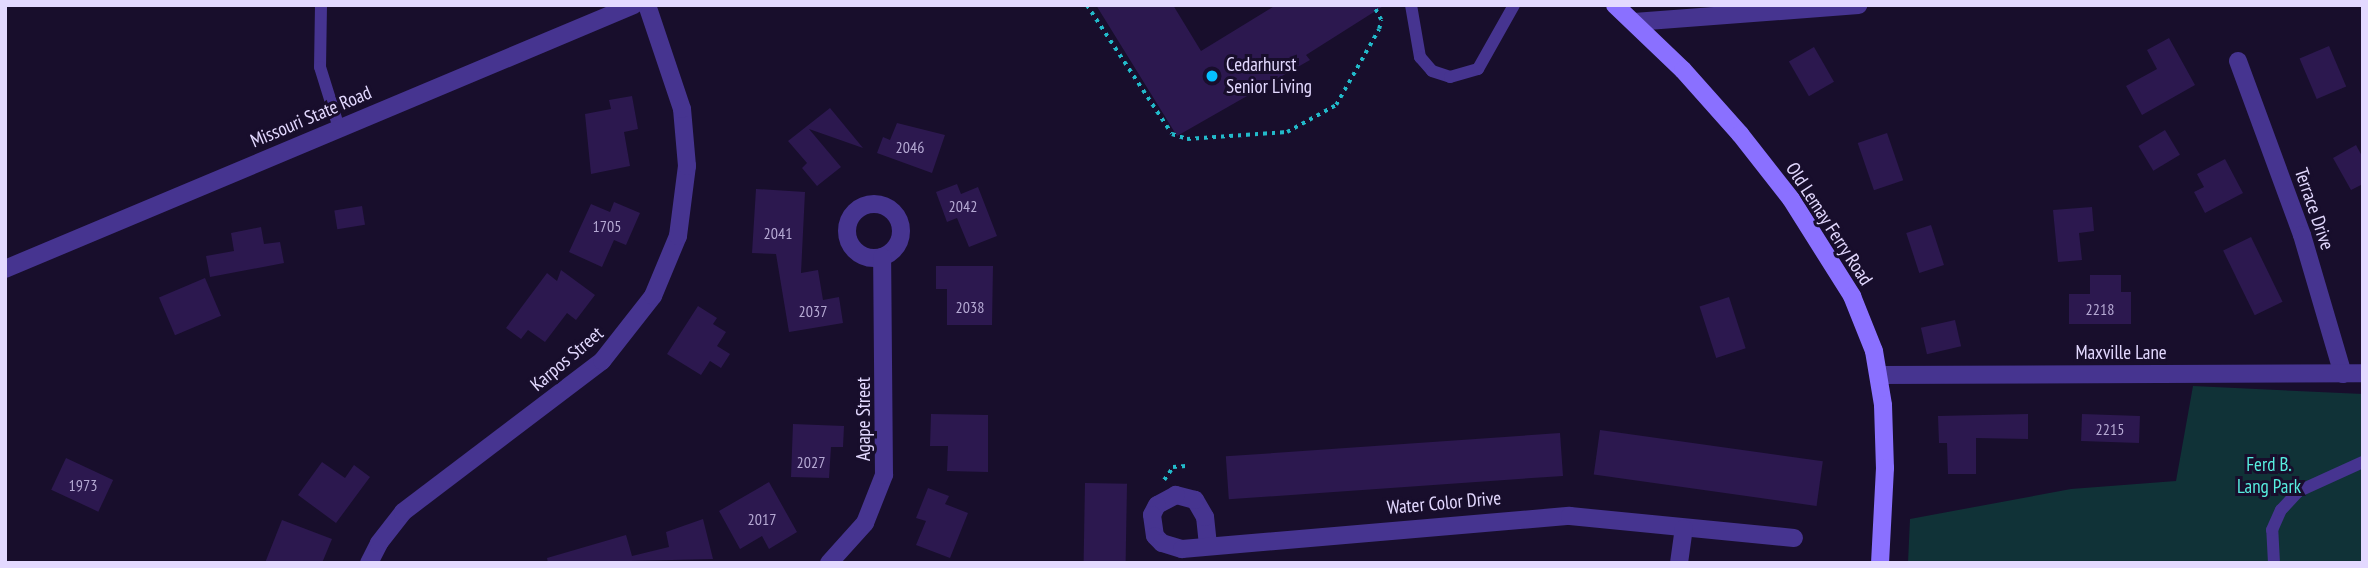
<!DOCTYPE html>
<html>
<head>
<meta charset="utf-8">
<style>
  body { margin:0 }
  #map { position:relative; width:2368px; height:568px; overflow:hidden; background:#180e2c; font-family:"PT Sans Narrow",sans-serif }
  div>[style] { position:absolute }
  .green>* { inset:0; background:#103237 }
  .building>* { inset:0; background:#2c184f; transform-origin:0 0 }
  .path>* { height:3.5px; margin-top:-1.75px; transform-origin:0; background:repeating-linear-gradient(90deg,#22baca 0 3.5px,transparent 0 8.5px) }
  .service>* { height:12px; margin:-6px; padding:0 6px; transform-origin:6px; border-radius:6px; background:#463490 }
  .minor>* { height:18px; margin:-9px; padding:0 9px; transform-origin:9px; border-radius:9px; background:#463490 }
  .minor>.ring { margin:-9px; padding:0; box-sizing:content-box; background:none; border:18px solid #463490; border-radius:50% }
  .tertiary>* { height:18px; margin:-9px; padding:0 9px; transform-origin:9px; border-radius:9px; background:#463490 }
  .secondary>* { height:18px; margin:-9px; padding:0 9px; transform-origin:9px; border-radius:9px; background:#8a70ff }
  .dots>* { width:19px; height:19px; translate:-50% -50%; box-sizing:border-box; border:4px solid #180e2c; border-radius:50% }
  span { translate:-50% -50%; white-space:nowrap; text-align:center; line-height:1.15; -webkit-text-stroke:6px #180e2c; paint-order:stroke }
  .number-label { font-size:16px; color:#b5a9d3 }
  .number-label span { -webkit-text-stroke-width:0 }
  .poi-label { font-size:19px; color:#e3d9ff }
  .left { translate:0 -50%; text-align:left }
  .street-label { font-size:19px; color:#e3d9ff }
  .park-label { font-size:19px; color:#57eddf }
  .frame { position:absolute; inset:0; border:7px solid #e3d9ff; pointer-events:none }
</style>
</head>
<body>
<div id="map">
  <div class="green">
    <i style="clip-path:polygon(2193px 386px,2363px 394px,2363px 563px,1908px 563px,1910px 519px,2071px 489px,2176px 481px)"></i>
  </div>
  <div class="building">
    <i style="clip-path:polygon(1096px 5px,1173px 5px,1201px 51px,1276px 5px,1385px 5px,1306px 55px,1310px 60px,1177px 136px)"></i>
    <i style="clip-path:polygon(2169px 38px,2195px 85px,2142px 115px,2126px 86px,2157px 69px,2147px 50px)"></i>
    <i style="left:2329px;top:46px;width:44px;height:32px;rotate:67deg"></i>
    <i style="left:1814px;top:47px;width:40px;height:29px;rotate:60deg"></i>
    <i style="clip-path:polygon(632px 96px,638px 129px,624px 132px,630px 166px,591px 174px,585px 114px,611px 109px,609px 100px)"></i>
    <i style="clip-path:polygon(830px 108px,863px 148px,809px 129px,841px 167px,817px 186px,802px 168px,807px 163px,788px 141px)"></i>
    <i style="clip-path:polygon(897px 123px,945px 135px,932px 173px,877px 153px,883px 137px,890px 140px)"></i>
    <i style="left:2165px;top:130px;width:29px;height:31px;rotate:59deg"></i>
    <i style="left:1887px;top:133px;width:50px;height:31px;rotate:71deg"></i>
    <i style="clip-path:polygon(2356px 145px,2363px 158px,2363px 184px,2351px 190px,2333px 158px)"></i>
    <i style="clip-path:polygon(2225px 159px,2243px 193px,2205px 213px,2194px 192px,2204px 187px,2197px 174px)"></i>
    <i style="clip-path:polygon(957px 184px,961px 194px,978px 187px,997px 236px,969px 247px,957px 218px,947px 222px,936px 192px)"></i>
    <i style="clip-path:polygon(756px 189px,805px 192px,801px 273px,818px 270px,823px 300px,839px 297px,843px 323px,789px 332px,776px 254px,752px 253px)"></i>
    <i style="clip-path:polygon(614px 202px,640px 213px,626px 245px,614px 240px,602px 267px,569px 252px,591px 204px,610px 212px)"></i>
    <i style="left:362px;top:206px;width:19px;height:28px;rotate:81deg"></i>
    <i style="clip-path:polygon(2092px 207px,2094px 231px,2079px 233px,2082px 260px,2058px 262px,2053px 210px)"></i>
    <i style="left:1931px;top:225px;width:42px;height:26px;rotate:72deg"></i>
    <i style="clip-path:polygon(261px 227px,264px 244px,280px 242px,284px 263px,210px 277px,206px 256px,234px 251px,231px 233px)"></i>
    <i style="left:2251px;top:237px;width:72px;height:31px;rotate:64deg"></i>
    <i style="clip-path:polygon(936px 266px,993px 266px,992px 325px,947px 325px,947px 289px,936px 289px)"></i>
    <i style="clip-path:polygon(561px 270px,595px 295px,576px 320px,567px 313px,545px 342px,528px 330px,521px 339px,506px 328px,547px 273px,557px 281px)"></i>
    <i style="clip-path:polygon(2090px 275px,2121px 275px,2121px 292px,2131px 292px,2131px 324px,2069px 324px,2069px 294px,2090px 294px)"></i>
    <i style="left:205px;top:278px;width:41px;height:50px;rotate:67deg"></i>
    <i style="left:1729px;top:297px;width:54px;height:31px;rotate:72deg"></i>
    <i style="clip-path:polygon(698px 306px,717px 318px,713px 324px,726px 332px,717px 346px,730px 354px,721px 368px,710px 361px,701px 375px,667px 354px)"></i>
    <i style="left:1955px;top:320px;width:27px;height:35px;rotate:77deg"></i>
    <i style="clip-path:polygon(931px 414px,988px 415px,988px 472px,947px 471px,948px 446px,930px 446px)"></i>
    <i style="clip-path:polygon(2028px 414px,2028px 439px,1976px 438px,1976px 474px,1948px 474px,1947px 443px,1939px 443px,1938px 416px)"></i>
    <i style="left:2082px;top:414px;width:58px;height:27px;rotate:2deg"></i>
    <i style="clip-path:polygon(793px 424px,844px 426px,843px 447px,831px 447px,829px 478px,791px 477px)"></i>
    <i style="left:1600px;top:430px;width:225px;height:45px;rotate:8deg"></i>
    <i style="left:1560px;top:433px;width:43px;height:335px;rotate:86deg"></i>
    <i style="left:66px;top:458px;width:52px;height:35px;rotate:25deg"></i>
    <i style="clip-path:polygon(322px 462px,345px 478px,354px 465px,370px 477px,336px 523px,298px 495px)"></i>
    <i style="clip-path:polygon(769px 482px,797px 532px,769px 549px,762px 536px,740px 549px,719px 511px)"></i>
    <i style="left:1085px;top:483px;width:42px;height:80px;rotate:1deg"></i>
    <i style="clip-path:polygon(928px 488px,949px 496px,945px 504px,968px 513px,950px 558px,916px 545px,926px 521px,916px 518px)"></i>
    <i style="clip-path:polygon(703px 519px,713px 559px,548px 563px,547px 558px,626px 535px,632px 556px,669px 547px,666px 532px)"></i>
    <i style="clip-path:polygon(282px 520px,332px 539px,322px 563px,265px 563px)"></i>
  </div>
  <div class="path">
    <i style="left:1087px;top:5px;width:154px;rotate:56.6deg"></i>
    <i style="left:1172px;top:134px;width:16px;rotate:18deg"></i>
    <i style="left:1187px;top:139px;width:100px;rotate:-4deg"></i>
    <i style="left:1287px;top:132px;width:56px;rotate:-28.9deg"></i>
    <i style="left:1336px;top:105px;width:87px;rotate:-60.5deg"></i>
    <i style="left:1379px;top:29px;width:9px;rotate:-77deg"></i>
    <i style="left:1381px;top:20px;width:17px;rotate:-118deg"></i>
    <i style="left:1164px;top:480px;width:16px;rotate:-55deg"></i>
    <i style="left:1173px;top:467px;width:13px;rotate:-4deg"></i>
  </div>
  <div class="service">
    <i style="left:321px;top:5px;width:62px;rotate:90.9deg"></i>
    <i style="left:320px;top:67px;width:64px;rotate:72.7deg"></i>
    <i style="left:1411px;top:5px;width:53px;rotate:80.2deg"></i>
    <i style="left:1420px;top:57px;width:18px;rotate:49deg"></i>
    <i style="left:1432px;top:71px;width:19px;rotate:18deg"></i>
    <i style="left:1450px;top:77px;width:29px;rotate:-16deg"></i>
    <i style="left:1478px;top:69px;width:73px;rotate:-60.6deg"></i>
    <i style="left:2274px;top:563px;width:33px;rotate:-93deg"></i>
    <i style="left:2272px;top:530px;width:22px;rotate:-66deg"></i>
    <i style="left:2281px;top:510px;width:26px;rotate:-47deg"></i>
    <i style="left:2299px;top:491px;width:70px;rotate:-24.4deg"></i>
  </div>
  <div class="minor">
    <i style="left:1634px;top:22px;width:225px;rotate:-4.3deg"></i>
    <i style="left:2238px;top:61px;width:185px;rotate:69.8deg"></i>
    <i style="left:2302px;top:235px;width:145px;rotate:73.6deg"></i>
    <i class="ring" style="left:847px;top:204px;width:36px;height:36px"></i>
    <i style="left:1879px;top:375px;width:484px;rotate:-0.2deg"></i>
    <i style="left:1208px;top:545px;width:28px;rotate:-96deg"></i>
    <i style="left:1205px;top:517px;width:20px;rotate:-120deg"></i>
    <i style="left:1195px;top:500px;width:20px;rotate:-165deg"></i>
    <i style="left:1176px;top:495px;width:21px;rotate:152deg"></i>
    <i style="left:1157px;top:505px;width:11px;rotate:117deg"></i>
    <i style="left:1152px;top:515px;width:21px;rotate:82deg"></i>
    <i style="left:1155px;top:536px;width:10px;rotate:45deg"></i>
    <i style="left:1162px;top:543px;width:21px;rotate:17deg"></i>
    <i style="left:1182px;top:549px;width:389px;rotate:-4.9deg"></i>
    <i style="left:1570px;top:516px;width:225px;rotate:5.6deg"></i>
    <i style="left:369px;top:563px;width:22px;rotate:-63deg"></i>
    <i style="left:379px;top:543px;width:39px;rotate:-52deg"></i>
    <i style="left:403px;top:512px;width:250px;rotate:-37.2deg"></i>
    <i style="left:602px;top:361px;width:83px;rotate:-51.9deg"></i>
    <i style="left:653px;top:296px;width:65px;rotate:-67.4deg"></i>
    <i style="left:678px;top:236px;width:71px;rotate:-82.7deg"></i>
    <i style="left:687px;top:166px;width:57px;rotate:-95deg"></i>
    <i style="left:682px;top:109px;width:110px;rotate:-108.6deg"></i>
    <i style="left:829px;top:563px;width:54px;rotate:-48deg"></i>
    <i style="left:865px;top:523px;width:52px;rotate:-68.4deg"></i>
    <i style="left:884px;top:475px;width:218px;rotate:-90.5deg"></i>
    <i style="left:1679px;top:563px;width:35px;rotate:-82deg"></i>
  </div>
  <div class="tertiary">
    <i style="left:5px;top:269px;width:682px;rotate:-22.77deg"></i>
  </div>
  <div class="secondary">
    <i style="left:1615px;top:5px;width:94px;rotate:43.7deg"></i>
    <i style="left:1683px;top:70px;width:86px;rotate:48.3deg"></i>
    <i style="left:1740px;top:134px;width:83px;rotate:51.9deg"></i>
    <i style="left:1791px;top:199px;width:115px;rotate:57.8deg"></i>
    <i style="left:1852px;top:296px;width:59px;rotate:68.2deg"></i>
    <i style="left:1874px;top:351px;width:55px;rotate:80.5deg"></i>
    <i style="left:1883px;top:405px;width:63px;rotate:88.2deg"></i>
    <i style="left:1885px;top:468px;width:95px;rotate:93deg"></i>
  </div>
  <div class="dots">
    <i style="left:1212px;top:76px;background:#05bfff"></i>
  </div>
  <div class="number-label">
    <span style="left:910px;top:147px">2046</span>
    <span style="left:963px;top:206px">2042</span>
    <span style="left:607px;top:226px">1705</span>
    <span style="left:778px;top:233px">2041</span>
    <span style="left:970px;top:307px">2038</span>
    <span style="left:2100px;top:309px">2218</span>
    <span style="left:813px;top:311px">2037</span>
    <span style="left:2110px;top:429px">2215</span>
    <span style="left:811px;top:462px">2027</span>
    <span style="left:83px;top:485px">1973</span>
    <span style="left:762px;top:519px">2017</span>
  </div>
  <div class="poi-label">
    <span class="left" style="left:1226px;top:76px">Cedarhurst<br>Senior Living</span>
  </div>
  <div class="street-label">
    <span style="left:311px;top:117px;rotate:-23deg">Missouri State Road</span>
    <span style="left:2314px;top:209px;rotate:71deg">Terrace Drive</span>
    <span style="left:1829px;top:224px;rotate:57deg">Old Lemay Ferry Road</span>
    <span style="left:2121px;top:353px">Maxville Lane</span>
    <span style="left:567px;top:359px;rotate:-40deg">Karpos Street</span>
    <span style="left:864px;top:419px;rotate:-90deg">Agape Street</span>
    <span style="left:1444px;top:503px;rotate:-5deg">Water Color Drive</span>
  </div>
  <div class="park-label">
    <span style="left:2269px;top:476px">Ferd B.<br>Lang Park</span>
  </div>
  <div class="frame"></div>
</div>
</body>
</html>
